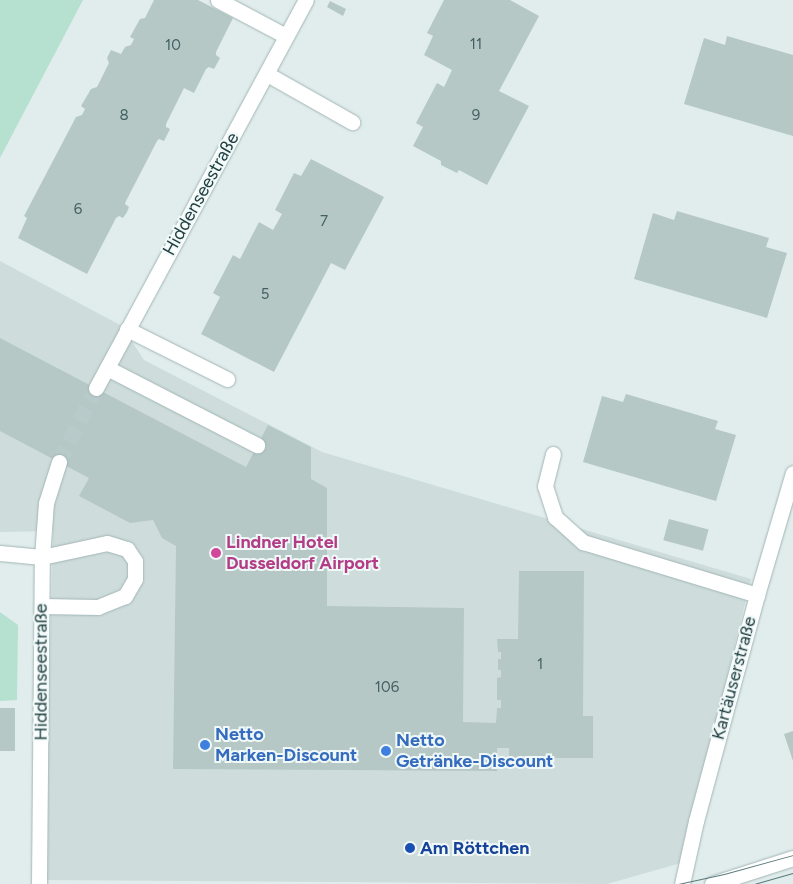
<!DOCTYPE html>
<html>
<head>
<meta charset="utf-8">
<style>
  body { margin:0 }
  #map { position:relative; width:793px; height:884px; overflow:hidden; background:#e0edec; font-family:Figtree,sans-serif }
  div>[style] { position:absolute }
  .built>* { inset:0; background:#cedddc }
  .green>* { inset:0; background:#b6e1d0 }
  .building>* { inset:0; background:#b5c8c6; transform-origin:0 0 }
  .street-tunnel>* { height:15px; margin-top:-7.5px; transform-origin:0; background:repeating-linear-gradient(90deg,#b9caca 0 15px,transparent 0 23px) }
  .roads { filter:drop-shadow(0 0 1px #a2b5b5) drop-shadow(0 0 1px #a2b5b5) }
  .lane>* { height:15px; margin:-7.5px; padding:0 7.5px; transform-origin:7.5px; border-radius:7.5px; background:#fff }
  .street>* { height:15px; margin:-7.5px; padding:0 7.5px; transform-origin:7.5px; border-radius:7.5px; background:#fff }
  .secondary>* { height:15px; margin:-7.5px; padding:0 7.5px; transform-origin:7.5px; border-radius:7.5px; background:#fff }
  .tram>* { height:1px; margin:-0.5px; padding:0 0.5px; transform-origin:0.5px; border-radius:0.5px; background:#59797b }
  .dots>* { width:14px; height:14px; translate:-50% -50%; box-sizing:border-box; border:2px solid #f1f9f8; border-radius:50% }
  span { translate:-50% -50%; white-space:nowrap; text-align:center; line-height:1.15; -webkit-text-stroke:4px #f1f9f8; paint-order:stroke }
  .number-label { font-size:15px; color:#446062 }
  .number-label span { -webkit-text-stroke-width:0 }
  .street-label { font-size:18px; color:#1f3d40 }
  .hotel-label { font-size:18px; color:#b23c85; font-weight:700 }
  .left { translate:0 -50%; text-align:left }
  .shop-label { font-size:18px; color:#366cbe; font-weight:700 }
  .transit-label { font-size:18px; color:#164399; font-weight:700 }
</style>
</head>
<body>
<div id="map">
  <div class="built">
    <i style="clip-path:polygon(0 261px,122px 326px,144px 360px,322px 452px,751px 579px,681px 863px,607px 884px,45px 880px,53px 531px,0 532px)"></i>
  </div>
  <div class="green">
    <i style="clip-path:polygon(0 0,83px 0,0 158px)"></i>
    <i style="clip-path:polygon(0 612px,18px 625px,17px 700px,0 701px)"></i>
  </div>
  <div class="building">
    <i style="clip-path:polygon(154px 0,198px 0,233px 18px,216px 52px,216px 55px,220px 58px,214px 69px,209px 67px,206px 69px,194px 93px,184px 88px,166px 124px,166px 127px,170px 129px,164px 141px,159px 139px,157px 141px,126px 201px,125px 204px,129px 207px,127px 212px,123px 218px,119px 216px,116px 218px,87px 274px,18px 238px,27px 218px,24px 216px,76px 117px,82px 115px,85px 109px,81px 106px,91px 89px,97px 87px,109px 63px,107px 58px,111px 50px,121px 54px,125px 47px,131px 45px,134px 39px,130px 37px,140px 19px,145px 18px)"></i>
    <i style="clip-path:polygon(444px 0,510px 0,539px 16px,499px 91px,529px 106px,487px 185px,459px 170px,457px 173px,441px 165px,441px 161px,413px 146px,423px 127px,416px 123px,437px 83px,444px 87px,452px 70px,424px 55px,433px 36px,427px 33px)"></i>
    <i style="clip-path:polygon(330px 1px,346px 9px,343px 16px,327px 7px)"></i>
    <i style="clip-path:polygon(727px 36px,793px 55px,793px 136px,684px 104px,704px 38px,725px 45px)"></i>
    <i style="clip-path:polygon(311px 159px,384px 197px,345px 270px,331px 263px,274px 372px,201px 334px,220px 297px,213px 293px,233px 255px,240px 259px,259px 222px,273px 230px,282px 214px,275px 210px,294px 173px,301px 176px)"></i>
    <i style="clip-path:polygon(677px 211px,769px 238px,766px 247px,787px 253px,767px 318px,634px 279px,653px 213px,674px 220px)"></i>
    <i style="clip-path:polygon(0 338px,246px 467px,268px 425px,311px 447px,311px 479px,327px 488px,327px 606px,464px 608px,463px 722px,496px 723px,497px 708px,501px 708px,501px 700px,497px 700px,497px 678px,501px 677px,501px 670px,498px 670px,498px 659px,501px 659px,501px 652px,498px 652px,497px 639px,518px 639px,519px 571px,584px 571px,583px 716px,593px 716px,593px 758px,509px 758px,509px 748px,497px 748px,497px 771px,173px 769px,176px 546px,162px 538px,153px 520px,130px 523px,79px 496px,89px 478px,0 431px)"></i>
    <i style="clip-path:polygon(626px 394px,718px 421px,715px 429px,736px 435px,716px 501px,583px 462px,602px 396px,623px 402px)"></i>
    <i style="left:669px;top:519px;width:41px;height:22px;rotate:15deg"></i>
    <i style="left:0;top:708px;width:15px;height:43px"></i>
    <i style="clip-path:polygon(793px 731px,793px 761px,784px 734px)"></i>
  </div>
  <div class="street-tunnel">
    <i style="left:59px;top:462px;width:83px;rotate:-63.4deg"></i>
  </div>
  <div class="roads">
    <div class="lane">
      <i style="left:218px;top:0;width:77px;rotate:27.9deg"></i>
      <i style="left:267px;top:74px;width:98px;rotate:29.5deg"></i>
      <i style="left:127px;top:329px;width:112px;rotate:26.6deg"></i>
      <i style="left:107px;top:368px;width:169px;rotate:27.2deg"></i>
      <i style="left:553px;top:454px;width:33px;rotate:104deg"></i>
      <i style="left:545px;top:486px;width:33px;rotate:72deg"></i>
      <i style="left:555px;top:517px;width:38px;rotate:42deg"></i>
      <i style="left:583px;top:542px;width:182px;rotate:16.9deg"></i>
      <i style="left:0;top:553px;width:42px;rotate:5.4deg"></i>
      <i style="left:42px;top:557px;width:66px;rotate:-12.2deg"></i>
      <i style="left:107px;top:543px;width:21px;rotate:17deg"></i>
      <i style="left:127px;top:549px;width:14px;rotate:56deg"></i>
      <i style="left:135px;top:561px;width:18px;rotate:90deg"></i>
      <i style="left:135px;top:579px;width:20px;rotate:120deg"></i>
      <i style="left:125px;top:596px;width:29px;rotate:158deg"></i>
      <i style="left:98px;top:607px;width:56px;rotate:-179deg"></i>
    </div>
    <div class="street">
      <i style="left:96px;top:388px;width:441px;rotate:-61.6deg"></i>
      <i style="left:39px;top:884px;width:327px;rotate:-89.5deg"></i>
      <i style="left:42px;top:557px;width:54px;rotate:-85.8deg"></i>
      <i style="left:46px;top:503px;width:43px;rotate:-72.4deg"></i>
      <i style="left:682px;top:884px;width:65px;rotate:-77.5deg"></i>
      <i style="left:696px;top:821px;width:234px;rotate:-74.9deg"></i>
      <i style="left:757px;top:595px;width:127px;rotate:-73.6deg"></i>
    </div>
    <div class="secondary">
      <i style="left:712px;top:884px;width:85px;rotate:-17.8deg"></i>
    </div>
  </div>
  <div class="tram">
    <i style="left:678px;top:884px;width:47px;rotate:-12.3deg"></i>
    <i style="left:724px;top:874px;width:72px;rotate:-15.4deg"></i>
    <i style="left:754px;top:884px;width:41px;rotate:-15.8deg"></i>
  </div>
  <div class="dots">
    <i style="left:216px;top:553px;background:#d1479c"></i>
    <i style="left:205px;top:745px;background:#3f7fe0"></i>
    <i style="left:386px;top:751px;background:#3f7fe0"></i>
    <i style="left:410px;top:848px;background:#1a4fb4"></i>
  </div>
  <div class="number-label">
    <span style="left:476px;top:45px">11</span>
    <span style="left:173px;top:46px">10</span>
    <span style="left:124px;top:116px">8</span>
    <span style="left:476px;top:116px">9</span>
    <span style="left:78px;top:210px">6</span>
    <span style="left:324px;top:222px">7</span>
    <span style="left:265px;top:295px">5</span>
    <span style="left:540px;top:665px">1</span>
    <span style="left:387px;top:688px">106</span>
  </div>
  <div class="street-label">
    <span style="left:201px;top:194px;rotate:-61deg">Hiddenseestraße</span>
    <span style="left:41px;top:672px;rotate:-90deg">Hiddenseestraße</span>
    <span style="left:734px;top:678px;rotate:-75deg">Kartäuserstraße</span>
  </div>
  <div class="hotel-label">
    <span class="left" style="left:226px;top:553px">Lindner Hotel<br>Dusseldorf Airport</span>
  </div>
  <div class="shop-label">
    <span class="left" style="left:215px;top:745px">Netto<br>Marken-Discount</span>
    <span class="left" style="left:396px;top:751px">Netto<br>Getränke-Discount</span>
  </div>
  <div class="transit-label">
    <span class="left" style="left:420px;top:848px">Am Röttchen</span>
  </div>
</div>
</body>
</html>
